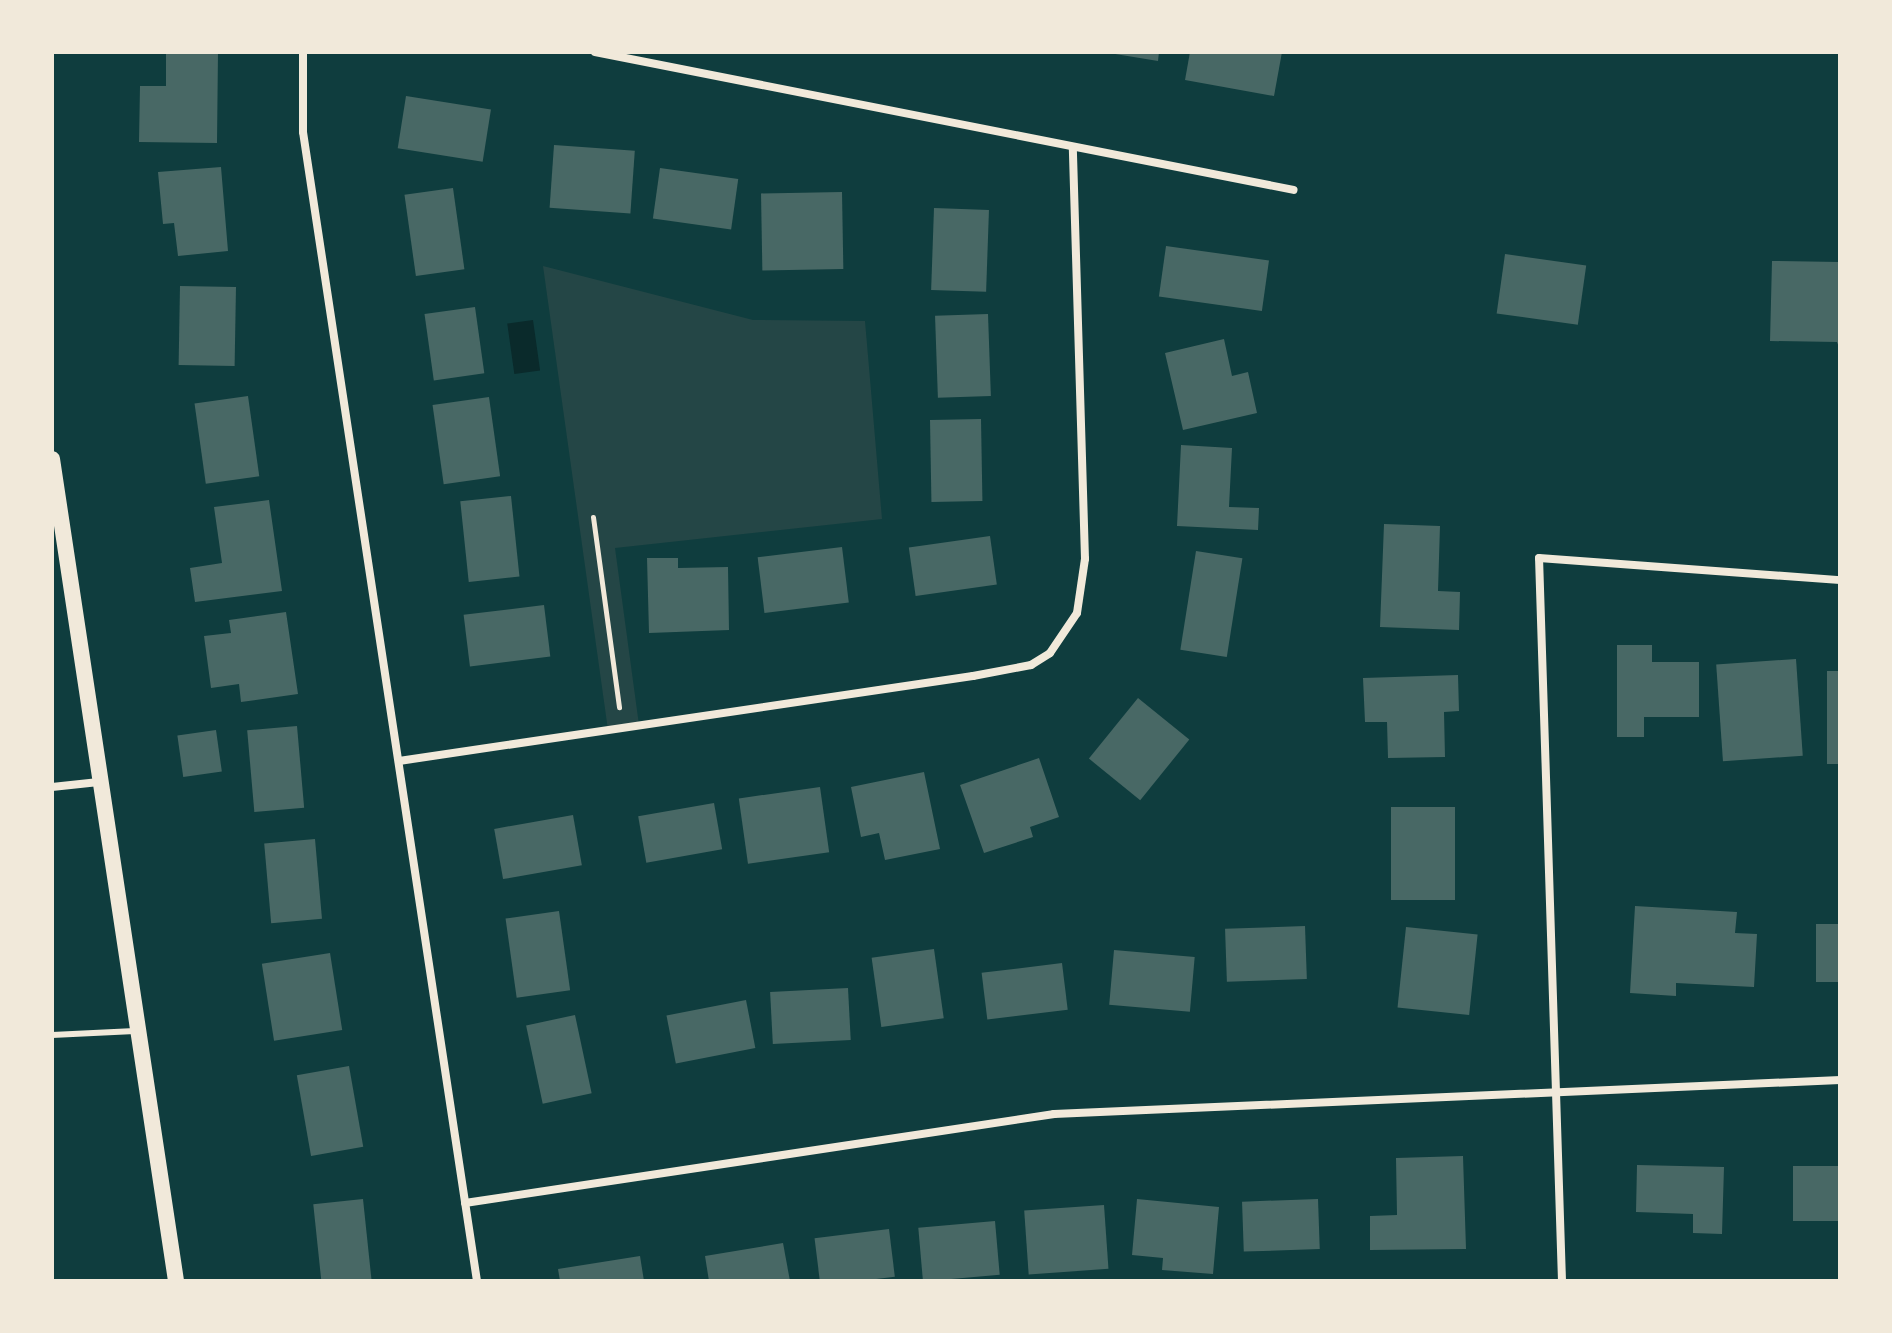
<!DOCTYPE html>
<html>
<head>
<meta charset="utf-8">
<style>
  body { margin:0 }
  #map { position:relative; width:1892px; height:1333px; overflow:hidden; background:#0f3d3e; font-family:Cabin,sans-serif }
  div>[style] { position:absolute }
  .green>* { inset:0; background:#244646 }
  .water>* { inset:0; background:#0a2a2b; transform-origin:0 0 }
  .building>* { inset:0; background:#486865; transform-origin:0 0 }
  .path>* { height:5px; margin:-2.5px; padding:0 2.5px; transform-origin:2.5px; border-radius:2.5px; background:#f1e9da }
  .service>* { height:6px; margin:-3px; padding:0 3px; transform-origin:3px; border-radius:3px; background:#f1e9da }
  .minor>* { height:8px; margin:-4px; padding:0 4px; transform-origin:4px; border-radius:4px; background:#f1e9da }
  .secondary>* { height:16px; margin:-8px; padding:0 8px; transform-origin:8px; border-radius:8px; background:#f1e9da }
  span { translate:-50% -50%; white-space:nowrap; text-align:center; line-height:1.15; -webkit-text-stroke:7px #f1e9da; paint-order:stroke }
  .frame { position:absolute; inset:0; border:54px solid #f1e9da; pointer-events:none }
</style>
</head>
<body>
<div id="map">
  <div class="green">
    <i style="clip-path:polygon(543px 266px,753px 320px,865px 321px,882px 519px,615px 548px,639px 725px,608px 730px)"></i>
  </div>
  <div class="water">
    <i style="left:533px;top:320px;width:51px;height:26px;rotate:82deg"></i>
  </div>
  <div class="building">
    <i style="clip-path:polygon(166px 52px,218px 52px,217px 143px,139px 142px,140px 86px,166px 86px)"></i>
    <i style="clip-path:polygon(1103px 52px,1159px 52px,1158px 61px)"></i>
    <i style="clip-path:polygon(1190px 52px,1282px 52px,1274px 96px,1185px 80px)"></i>
    <i style="left:406px;top:96px;width:86px;height:53px;rotate:9deg"></i>
    <i style="left:554px;top:145px;width:81px;height:63px;rotate:4deg"></i>
    <i style="clip-path:polygon(221px 167px,228px 251px,178px 256px,174px 223px,163px 224px,158px 172px)"></i>
    <i style="left:660px;top:168px;width:79px;height:51px;rotate:8deg"></i>
    <i style="left:453px;top:188px;width:82px;height:49px;rotate:82deg"></i>
    <i style="left:842px;top:192px;width:77px;height:81px;rotate:89deg"></i>
    <i style="left:934px;top:208px;width:55px;height:82px;rotate:2deg"></i>
    <i style="left:1166px;top:246px;width:104px;height:51px;rotate:8deg"></i>
    <i style="left:1505px;top:254px;width:82px;height:60px;rotate:8deg"></i>
    <i style="clip-path:polygon(1772px 261px,1840px 262px,1840px 350px,1837px 342px,1770px 341px)"></i>
    <i style="left:180px;top:286px;width:56px;height:79px;rotate:1deg"></i>
    <i style="left:475px;top:307px;width:67px;height:51px;rotate:82deg"></i>
    <i style="left:988px;top:314px;width:82px;height:53px;rotate:88deg"></i>
    <i style="clip-path:polygon(1224px 339px,1232px 376px,1248px 372px,1257px 413px,1183px 430px,1165px 353px)"></i>
    <i style="left:248px;top:396px;width:81px;height:54px;rotate:82deg"></i>
    <i style="left:489px;top:397px;width:80px;height:57px;rotate:82deg"></i>
    <i style="left:981px;top:419px;width:82px;height:51px;rotate:89deg"></i>
    <i style="clip-path:polygon(1181px 445px,1232px 448px,1229px 507px,1259px 508px,1258px 530px,1177px 526px)"></i>
    <i style="left:511px;top:496px;width:81px;height:51px;rotate:84deg"></i>
    <i style="clip-path:polygon(269px 500px,282px 591px,195px 602px,190px 568px,222px 563px,214px 507px)"></i>
    <i style="clip-path:polygon(1384px 524px,1440px 526px,1438px 591px,1460px 592px,1459px 630px,1380px 627px)"></i>
    <i style="left:990px;top:536px;width:49px;height:82px;rotate:82deg"></i>
    <i style="left:842px;top:547px;width:56px;height:85px;rotate:83deg"></i>
    <i style="left:1196px;top:551px;width:47px;height:100px;rotate:9deg"></i>
    <i style="clip-path:polygon(647px 558px,678px 558px,678px 568px,728px 567px,729px 630px,649px 633px)"></i>
    <i style="left:544px;top:605px;width:52px;height:81px;rotate:83deg"></i>
    <i style="clip-path:polygon(286px 612px,298px 694px,241px 702px,239px 684px,211px 688px,204px 636px,231px 633px,229px 620px)"></i>
    <i style="clip-path:polygon(1617px 645px,1652px 645px,1652px 662px,1699px 662px,1699px 717px,1644px 717px,1644px 737px,1617px 737px)"></i>
    <i style="left:1796px;top:659px;width:97px;height:80px;rotate:86deg"></i>
    <i style="left:1827px;top:671px;width:13px;height:93px"></i>
    <i style="clip-path:polygon(1458px 675px,1459px 711px,1444px 712px,1445px 757px,1388px 758px,1387px 722px,1365px 722px,1363px 678px)"></i>
    <i style="left:1138px;top:698px;width:66px;height:78px;rotate:39deg"></i>
    <i style="left:297px;top:726px;width:82px;height:50px;rotate:85deg"></i>
    <i style="left:216px;top:730px;width:42px;height:39px;rotate:82deg"></i>
    <i style="clip-path:polygon(1039px 758px,1059px 817px,1030px 827px,1033px 837px,984px 853px,960px 785px)"></i>
    <i style="clip-path:polygon(924px 772px,940px 849px,885px 860px,879px 833px,861px 837px,851px 787px)"></i>
    <i style="left:820px;top:787px;width:66px;height:82px;rotate:82deg"></i>
    <i style="left:714px;top:803px;width:47px;height:77px;rotate:80deg"></i>
    <i style="left:1391px;top:807px;width:64px;height:93px"></i>
    <i style="left:573px;top:815px;width:51px;height:80px;rotate:80deg"></i>
    <i style="left:315px;top:839px;width:80px;height:51px;rotate:85deg"></i>
    <i style="clip-path:polygon(1635px 906px,1737px 912px,1735px 933px,1757px 934px,1754px 987px,1676px 983px,1676px 996px,1630px 993px)"></i>
    <i style="left:559px;top:911px;width:80px;height:54px;rotate:82deg"></i>
    <i style="left:1840px;top:924px;width:58px;height:24px;rotate:90deg"></i>
    <i style="left:1305px;top:926px;width:53px;height:80px;rotate:88deg"></i>
    <i style="left:1406px;top:927px;width:72px;height:81px;rotate:6deg"></i>
    <i style="left:934px;top:949px;width:70px;height:63px;rotate:82deg"></i>
    <i style="left:1114px;top:950px;width:81px;height:55px;rotate:5deg"></i>
    <i style="left:330px;top:953px;width:78px;height:69px;rotate:81deg"></i>
    <i style="left:1062px;top:963px;width:47px;height:81px;rotate:83deg"></i>
    <i style="left:848px;top:988px;width:52px;height:78px;rotate:87deg"></i>
    <i style="left:746px;top:1000px;width:49px;height:81px;rotate:79deg"></i>
    <i style="left:575px;top:1015px;width:80px;height:50px;rotate:78deg"></i>
    <i style="left:349px;top:1066px;width:82px;height:53px;rotate:80deg"></i>
    <i style="clip-path:polygon(1463px 1156px,1466px 1249px,1370px 1250px,1370px 1216px,1397px 1215px,1396px 1158px)"></i>
    <i style="clip-path:polygon(1637px 1165px,1724px 1167px,1722px 1234px,1693px 1233px,1693px 1214px,1636px 1212px)"></i>
    <i style="left:1840px;top:1166px;width:55px;height:47px;rotate:90deg"></i>
    <i style="left:363px;top:1199px;width:82px;height:50px;rotate:84deg"></i>
    <i style="clip-path:polygon(1137px 1199px,1219px 1207px,1213px 1274px,1162px 1270px,1163px 1258px,1132px 1255px)"></i>
    <i style="left:1318px;top:1199px;width:50px;height:76px;rotate:88deg"></i>
    <i style="left:1104px;top:1205px;width:64px;height:80px;rotate:86deg"></i>
    <i style="left:995px;top:1221px;width:54px;height:77px;rotate:85deg"></i>
    <i style="left:889px;top:1229px;width:48px;height:75px;rotate:83deg"></i>
    <i style="clip-path:polygon(783px 1243px,790px 1281px,709px 1281px,705px 1256px)"></i>
    <i style="clip-path:polygon(640px 1256px,644px 1281px,560px 1281px,558px 1269px)"></i>
  </div>
  <div class="path">
    <i style="left:593px;top:517px;width:192px;rotate:82.2deg"></i>
  </div>
  <div class="service">
    <i style="left:52px;top:1035px;width:83px;rotate:-2.8deg"></i>
  </div>
  <div class="minor">
    <i style="left:303px;top:52px;width:80px;rotate:90deg"></i>
    <i style="left:303px;top:132px;width:1162px;rotate:81.39deg"></i>
    <i style="left:595px;top:52px;width:712px;rotate:11.17deg"></i>
    <i style="left:399px;top:761px;width:580px;rotate:-8.42deg"></i>
    <i style="left:973px;top:676px;width:59px;rotate:-10.7deg"></i>
    <i style="left:1031px;top:665px;width:22px;rotate:-32deg"></i>
    <i style="left:1050px;top:653px;width:48px;rotate:-56deg"></i>
    <i style="left:1077px;top:613px;width:55px;rotate:-81.6deg"></i>
    <i style="left:1085px;top:559px;width:412px;rotate:-91.7deg"></i>
    <i style="left:52px;top:787px;width:47px;rotate:-6.1deg"></i>
    <i style="left:465px;top:1203px;width:596px;rotate:-8.59deg"></i>
    <i style="left:1054px;top:1114px;width:787px;rotate:-2.48deg"></i>
    <i style="left:1562px;top:1281px;width:723px;rotate:-91.82deg"></i>
    <i style="left:1539px;top:558px;width:302px;rotate:4.2deg"></i>
  </div>
  <div class="secondary">
    <i style="left:52px;top:459px;width:831px;rotate:81.42deg"></i>
  </div>
  <div class="frame"></div>
</div>
</body>
</html>
